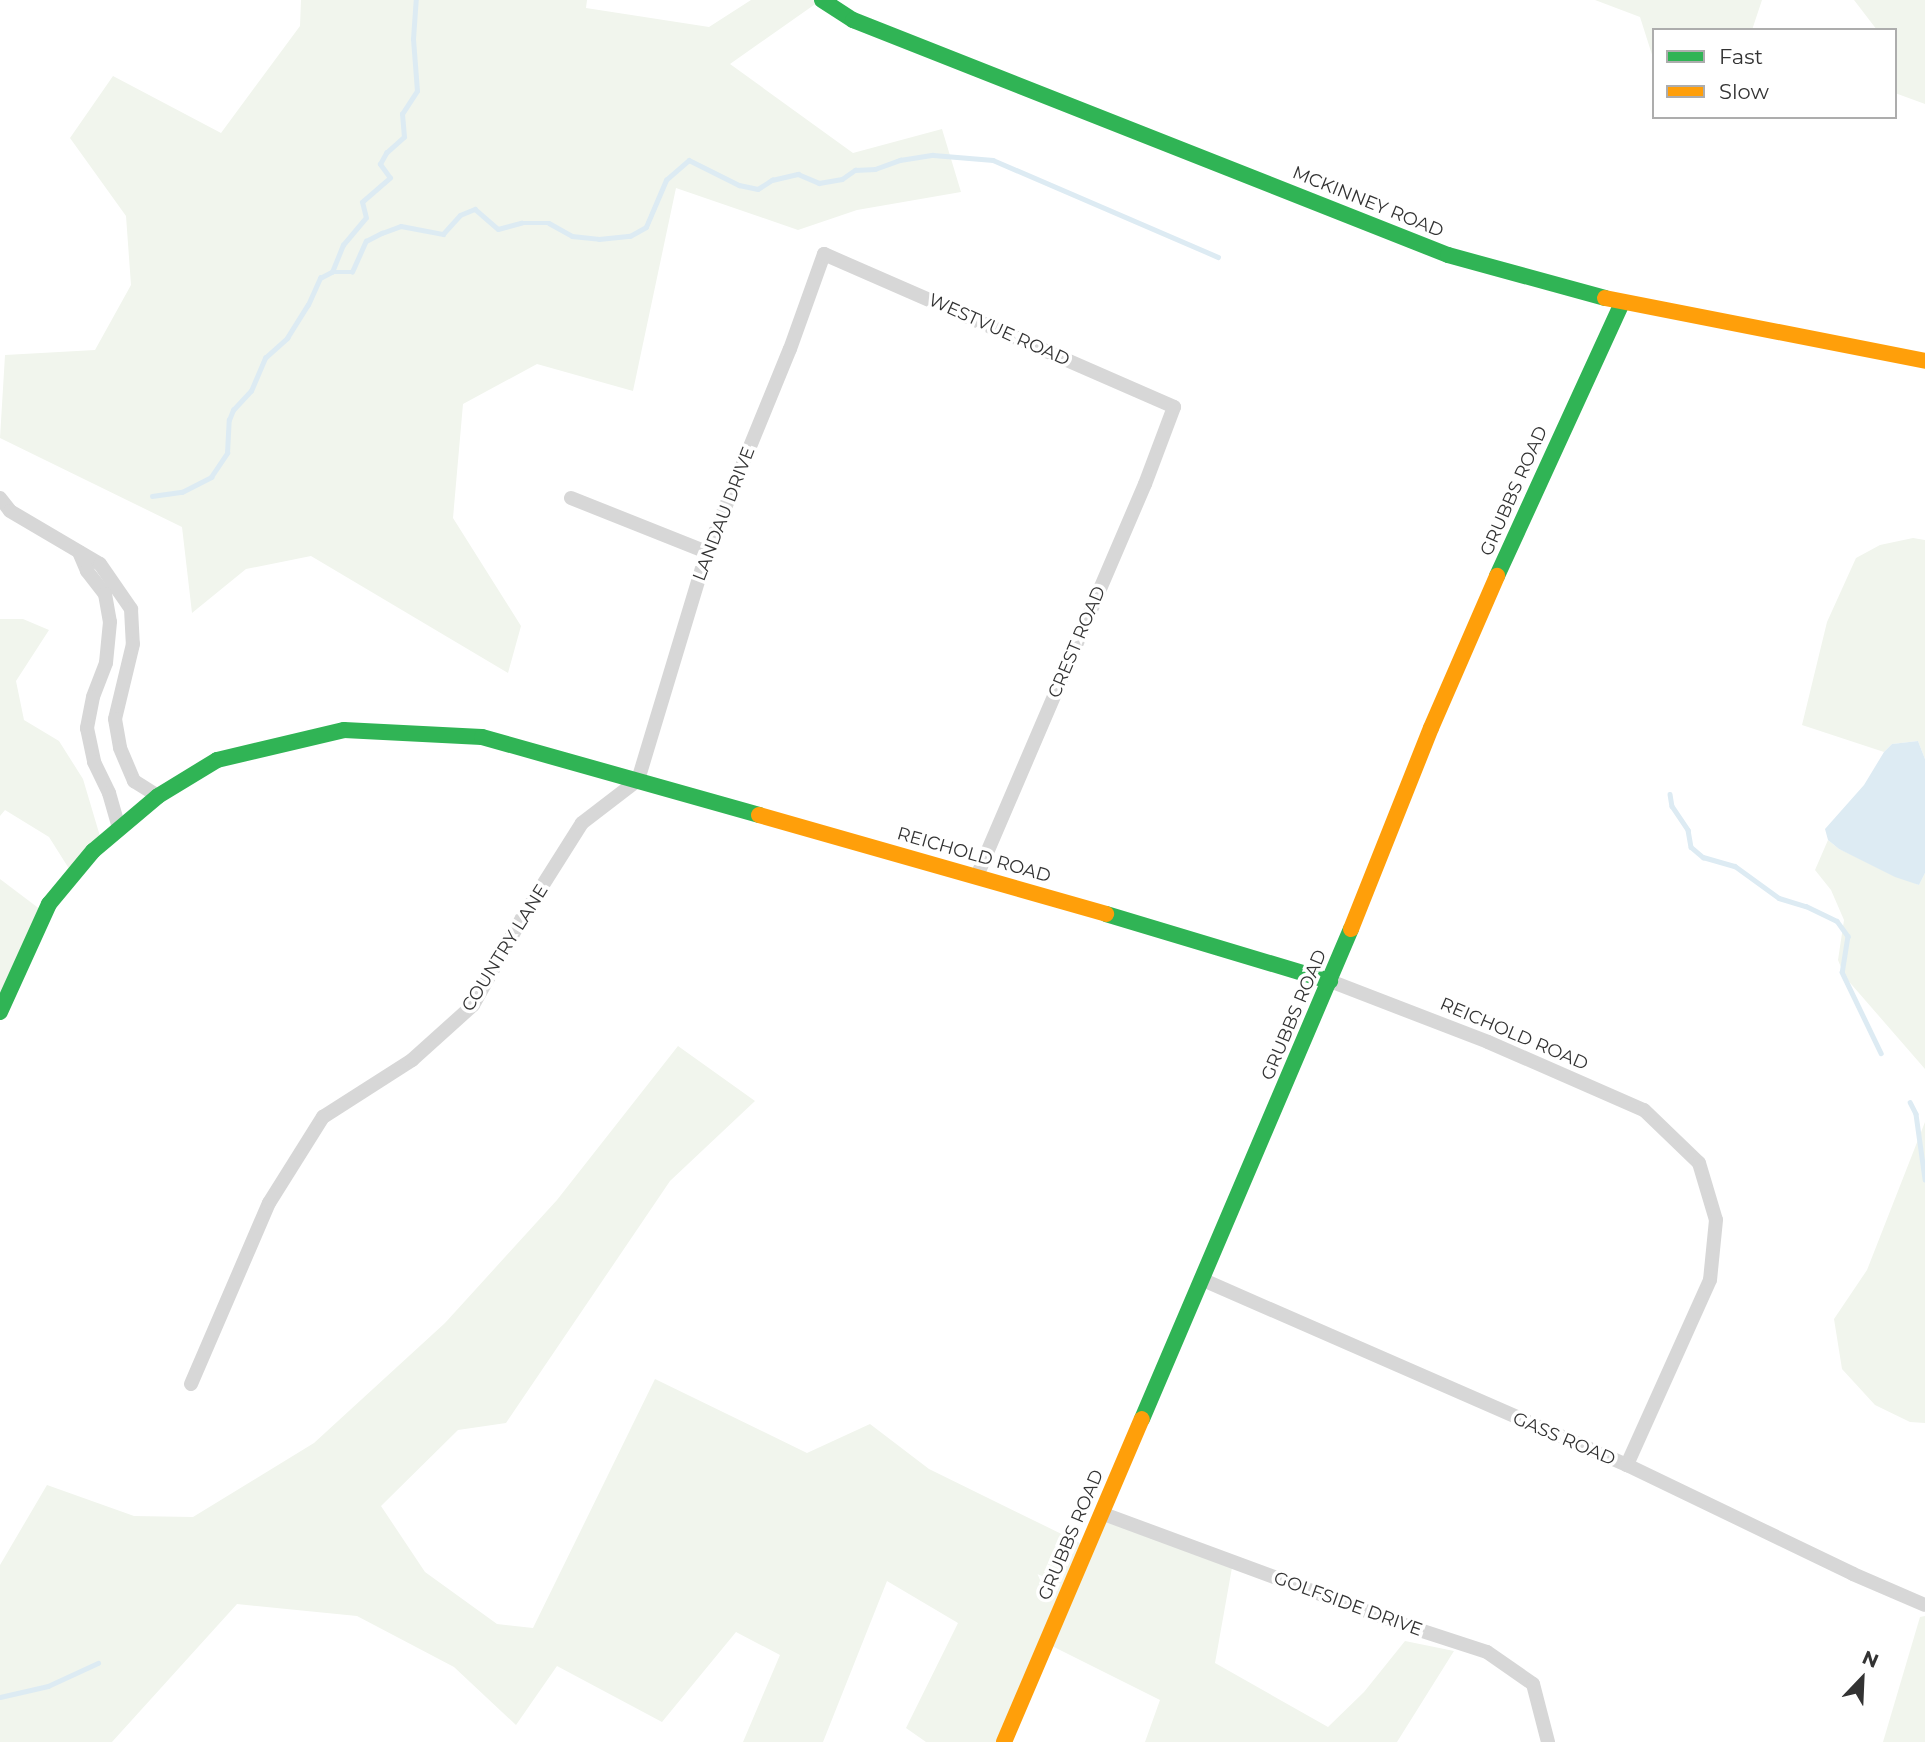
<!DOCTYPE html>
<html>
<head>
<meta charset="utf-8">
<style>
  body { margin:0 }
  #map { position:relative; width:1925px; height:1742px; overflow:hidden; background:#fff; font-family:Montserrat,sans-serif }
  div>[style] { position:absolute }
  .green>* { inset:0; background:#f1f5ed }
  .water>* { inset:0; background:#ddebf3 }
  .stream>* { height:4.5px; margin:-2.25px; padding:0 2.25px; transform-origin:2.25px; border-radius:2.25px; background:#ddebf3 }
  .street>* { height:14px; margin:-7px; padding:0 7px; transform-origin:7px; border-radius:7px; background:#d7d7d7 }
  .fast>* { height:16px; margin:-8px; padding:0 8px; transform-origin:8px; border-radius:8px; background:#30b455 }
  .slow>* { height:16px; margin:-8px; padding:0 8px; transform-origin:8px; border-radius:8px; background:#ff9f0a }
  span { translate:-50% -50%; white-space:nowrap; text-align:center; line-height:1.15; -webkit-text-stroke:7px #fff; paint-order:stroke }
  .street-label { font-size:18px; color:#333 }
  .legend { position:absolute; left:1652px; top:28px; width:245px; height:91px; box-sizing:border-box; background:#fff; border:2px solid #adadad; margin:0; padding:9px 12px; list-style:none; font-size:21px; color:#333 }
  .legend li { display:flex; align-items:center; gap:14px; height:35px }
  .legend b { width:35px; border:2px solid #adadad }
  .north { position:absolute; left:1827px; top:1644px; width:70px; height:70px; -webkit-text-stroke:5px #fff; paint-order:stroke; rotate:23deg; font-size:19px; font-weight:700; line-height:28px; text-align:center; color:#333 }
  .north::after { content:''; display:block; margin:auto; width:24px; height:32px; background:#333; clip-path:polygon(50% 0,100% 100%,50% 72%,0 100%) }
</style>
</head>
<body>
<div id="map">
  <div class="green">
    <i style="clip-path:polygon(301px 0,587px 0,586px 8px,709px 27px,751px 0,821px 0,730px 64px,853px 153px,942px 129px,961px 192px,857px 210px,798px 230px,676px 188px,633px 391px,537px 364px,463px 404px,453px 518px,521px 626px,508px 673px,311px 556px,246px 569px,192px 613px,182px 527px,0 438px,5px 355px,95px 350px,131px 285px,126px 216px,70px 138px,113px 76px,221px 133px,300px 26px)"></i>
    <i style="clip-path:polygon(1595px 0,1762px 0,1752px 30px,1654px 30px,1654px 61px,1640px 17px)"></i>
    <i style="clip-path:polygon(1854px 0,1925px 0,1925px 104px,1895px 93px,1895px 30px,1877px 30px)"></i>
    <i style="clip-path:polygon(1913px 538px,1925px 540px,1925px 759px,1918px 741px,1892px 744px,1884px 752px,1802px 725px,1827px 622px,1856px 558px,1880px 545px)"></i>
    <i style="clip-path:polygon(0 619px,23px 619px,49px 630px,16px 681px,24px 720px,59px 741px,83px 779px,102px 843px,73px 875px,49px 837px,5px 810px,0 816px)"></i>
    <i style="clip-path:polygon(1828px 840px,1839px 849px,1919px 885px,1925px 873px,1925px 1069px,1845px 977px,1838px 960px,1844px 920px,1831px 890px,1815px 870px)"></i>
    <i style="clip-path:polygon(0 879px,45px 913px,0 998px)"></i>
    <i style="clip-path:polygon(678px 1046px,755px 1101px,670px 1181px,506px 1423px,458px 1430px,381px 1506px,425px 1572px,497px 1624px,533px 1628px,655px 1379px,807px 1453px,870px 1424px,929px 1469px,1086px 1546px,1101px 1513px,1233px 1562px,1215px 1663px,1328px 1727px,1364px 1692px,1405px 1641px,1454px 1651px,1397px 1742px,1145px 1742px,1160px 1700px,1046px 1643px,1004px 1742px,926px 1742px,906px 1728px,958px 1623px,887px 1581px,823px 1742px,743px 1742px,780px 1655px,736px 1632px,662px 1722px,557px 1666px,516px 1725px,454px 1667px,357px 1616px,237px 1604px,112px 1742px,0 1742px,0 1565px,47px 1485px,134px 1516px,193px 1517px,314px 1443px,445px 1323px,557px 1200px)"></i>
    <i style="clip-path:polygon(1925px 1122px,1925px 1423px,1910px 1422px,1875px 1405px,1842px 1369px,1834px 1319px,1867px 1270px)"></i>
    <i style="clip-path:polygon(1925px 1616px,1925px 1742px,1883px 1742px,1920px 1617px)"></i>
  </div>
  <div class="water">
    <i style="clip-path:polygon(1918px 741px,1925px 759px,1925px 873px,1919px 885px,1895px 877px,1839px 849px,1828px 840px,1825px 829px,1864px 785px,1884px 752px,1892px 744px)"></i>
  </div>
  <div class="stream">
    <i style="left:332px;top:272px;width:20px"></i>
    <i style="left:352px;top:272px;width:34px;rotate:-66deg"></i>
    <i style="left:366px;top:241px;width:18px;rotate:-27deg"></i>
    <i style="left:382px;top:233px;width:20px;rotate:-20deg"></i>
    <i style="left:401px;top:226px;width:43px;rotate:10.8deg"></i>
    <i style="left:443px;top:234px;width:25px;rotate:-48deg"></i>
    <i style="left:460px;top:215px;width:16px;rotate:-22deg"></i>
    <i style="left:475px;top:209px;width:30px;rotate:41deg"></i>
    <i style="left:498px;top:229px;width:24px;rotate:-15deg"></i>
    <i style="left:521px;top:223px;width:28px"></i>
    <i style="left:549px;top:223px;width:26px;rotate:29deg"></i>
    <i style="left:572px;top:236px;width:27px;rotate:6deg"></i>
    <i style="left:599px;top:239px;width:31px;rotate:-6deg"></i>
    <i style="left:630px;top:236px;width:18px;rotate:-29deg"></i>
    <i style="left:646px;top:227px;width:51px;rotate:-66.9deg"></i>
    <i style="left:666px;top:180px;width:30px;rotate:-41deg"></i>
    <i style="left:689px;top:160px;width:56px;rotate:26.6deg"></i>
    <i style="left:739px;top:185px;width:19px;rotate:12deg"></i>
    <i style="left:758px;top:189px;width:17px;rotate:-33deg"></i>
    <i style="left:772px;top:180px;width:27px;rotate:-13deg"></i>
    <i style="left:798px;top:174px;width:23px;rotate:23deg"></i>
    <i style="left:819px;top:183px;width:23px;rotate:-10deg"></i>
    <i style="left:842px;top:179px;width:16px;rotate:-35deg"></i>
    <i style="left:855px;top:170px;width:20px;rotate:-3deg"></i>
    <i style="left:875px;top:169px;width:27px;rotate:-20deg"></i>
    <i style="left:900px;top:160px;width:33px;rotate:-9deg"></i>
    <i style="left:933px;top:155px;width:60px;rotate:4.8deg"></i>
    <i style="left:993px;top:160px;width:245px;rotate:23.3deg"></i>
    <i style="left:152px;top:496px;width:30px;rotate:-8deg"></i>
    <i style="left:182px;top:492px;width:33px;rotate:-27deg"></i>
    <i style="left:211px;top:477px;width:29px;rotate:-56deg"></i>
    <i style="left:227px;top:453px;width:33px;rotate:-87deg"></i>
    <i style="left:229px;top:420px;width:11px;rotate:-68deg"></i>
    <i style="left:233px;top:410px;width:26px;rotate:-47deg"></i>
    <i style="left:251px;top:391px;width:36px;rotate:-67deg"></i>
    <i style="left:265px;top:358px;width:30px;rotate:-42deg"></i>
    <i style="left:287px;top:338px;width:39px;rotate:-58deg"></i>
    <i style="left:308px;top:305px;width:30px;rotate:-66deg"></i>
    <i style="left:320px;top:278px;width:13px;rotate:-27deg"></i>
    <i style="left:332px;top:272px;width:29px;rotate:-68deg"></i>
    <i style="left:343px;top:245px;width:35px;rotate:-50deg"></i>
    <i style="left:366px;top:218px;width:16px;rotate:-104deg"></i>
    <i style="left:362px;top:202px;width:37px;rotate:-41deg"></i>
    <i style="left:390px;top:178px;width:17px;rotate:-126deg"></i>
    <i style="left:380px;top:164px;width:13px;rotate:-61deg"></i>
    <i style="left:386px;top:153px;width:24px;rotate:-42deg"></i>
    <i style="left:404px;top:137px;width:23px;rotate:-95deg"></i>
    <i style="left:402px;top:114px;width:27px;rotate:-57deg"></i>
    <i style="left:417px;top:91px;width:52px;rotate:-94.4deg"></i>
    <i style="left:413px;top:39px;width:39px;rotate:-86deg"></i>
    <i style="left:1670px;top:794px;width:12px;rotate:81deg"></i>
    <i style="left:1672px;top:806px;width:29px;rotate:56deg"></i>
    <i style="left:1688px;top:830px;width:17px;rotate:80deg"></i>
    <i style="left:1691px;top:847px;width:16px;rotate:40deg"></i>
    <i style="left:1703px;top:857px;width:33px;rotate:16deg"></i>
    <i style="left:1735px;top:866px;width:54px;rotate:36deg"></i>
    <i style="left:1779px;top:898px;width:28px;rotate:17deg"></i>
    <i style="left:1806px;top:906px;width:34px;rotate:26deg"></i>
    <i style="left:1837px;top:921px;width:19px;rotate:54deg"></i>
    <i style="left:1848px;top:936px;width:36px;rotate:99deg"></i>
    <i style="left:1842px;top:972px;width:90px;rotate:64.3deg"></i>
    <i style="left:1910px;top:1102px;width:13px;rotate:63deg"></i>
    <i style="left:1916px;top:1114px;width:66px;rotate:82.1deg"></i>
    <i style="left:0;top:1697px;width:49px;rotate:-12.9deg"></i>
    <i style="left:48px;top:1686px;width:55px;rotate:-24.7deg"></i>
  </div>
  <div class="street">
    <i style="left:0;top:498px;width:16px;rotate:52deg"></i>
    <i style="left:10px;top:511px;width:104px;rotate:30.5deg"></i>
    <i style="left:100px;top:564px;width:55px;rotate:55.4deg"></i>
    <i style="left:131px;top:609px;width:35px;rotate:87deg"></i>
    <i style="left:133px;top:644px;width:77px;rotate:103.5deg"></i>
    <i style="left:115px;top:719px;width:29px;rotate:80deg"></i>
    <i style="left:120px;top:748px;width:36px;rotate:67deg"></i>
    <i style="left:134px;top:781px;width:28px;rotate:32deg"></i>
    <i style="left:571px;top:498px;width:146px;rotate:21.7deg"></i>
    <i style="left:79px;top:552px;width:21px;rotate:67deg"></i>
    <i style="left:87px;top:571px;width:29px;rotate:52deg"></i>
    <i style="left:105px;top:594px;width:28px;rotate:80deg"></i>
    <i style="left:110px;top:622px;width:41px;rotate:95.6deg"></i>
    <i style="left:106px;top:663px;width:36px;rotate:111deg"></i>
    <i style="left:93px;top:697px;width:32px;rotate:101deg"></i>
    <i style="left:87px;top:728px;width:35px;rotate:78deg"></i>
    <i style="left:94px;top:762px;width:34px;rotate:64deg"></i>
    <i style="left:109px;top:793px;width:37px;rotate:74deg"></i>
    <i style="left:1330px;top:981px;width:169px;rotate:21.1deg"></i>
    <i style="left:1488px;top:1042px;width:170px;rotate:23.6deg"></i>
    <i style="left:1644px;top:1110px;width:76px;rotate:43.9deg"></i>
    <i style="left:1699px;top:1163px;width:59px;rotate:73.4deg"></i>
    <i style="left:1716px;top:1220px;width:60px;rotate:95.7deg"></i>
    <i style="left:1710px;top:1280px;width:203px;rotate:114.2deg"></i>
    <i style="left:1201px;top:1279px;width:465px;rotate:23.6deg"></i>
    <i style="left:1627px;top:1465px;width:251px;rotate:25.7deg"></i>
    <i style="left:1853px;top:1574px;width:78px;rotate:23.3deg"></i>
    <i style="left:191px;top:1384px;width:197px;rotate:-66.7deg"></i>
    <i style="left:269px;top:1203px;width:102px;rotate:-57.9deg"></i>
    <i style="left:323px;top:1117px;width:106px;rotate:-32.6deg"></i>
    <i style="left:412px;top:1060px;width:82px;rotate:-42deg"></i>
    <i style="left:473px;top:1005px;width:100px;rotate:-60.6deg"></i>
    <i style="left:522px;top:918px;width:112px;rotate:-57.7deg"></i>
    <i style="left:582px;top:823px;width:71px;rotate:-37.5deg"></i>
    <i style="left:638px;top:780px;width:238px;rotate:-73.2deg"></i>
    <i style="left:707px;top:552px;width:219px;rotate:-67.8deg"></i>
    <i style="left:790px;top:349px;width:101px;rotate:-70.3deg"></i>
    <i style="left:824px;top:254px;width:382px;rotate:23.6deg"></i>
    <i style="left:1174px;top:407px;width:82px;rotate:110.6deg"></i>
    <i style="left:1145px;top:484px;width:426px;rotate:113.2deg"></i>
    <i style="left:1101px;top:1513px;width:320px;rotate:20.3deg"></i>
    <i style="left:1401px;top:1624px;width:90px;rotate:18deg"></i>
    <i style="left:1487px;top:1652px;width:56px;rotate:34.8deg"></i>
    <i style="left:1533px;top:1684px;width:60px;rotate:75.5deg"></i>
  </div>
  <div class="fast">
    <i style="left:822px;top:0;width:37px;rotate:33deg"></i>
    <i style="left:853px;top:20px;width:640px;rotate:21.55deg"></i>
    <i style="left:1448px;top:255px;width:163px;rotate:15.3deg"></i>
    <i style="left:1497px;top:576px;width:300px;rotate:-65.4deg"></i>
    <i style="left:1106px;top:914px;width:234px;rotate:16.7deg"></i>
    <i style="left:0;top:1012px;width:119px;rotate:-65.6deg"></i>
    <i style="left:49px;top:904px;width:69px;rotate:-50.3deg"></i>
    <i style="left:93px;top:851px;width:85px;rotate:-40.2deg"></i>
    <i style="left:158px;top:796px;width:69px;rotate:-31.4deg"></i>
    <i style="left:217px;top:760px;width:130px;rotate:-13.3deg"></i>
    <i style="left:344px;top:730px;width:138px;rotate:2.9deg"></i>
    <i style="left:482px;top:737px;width:288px;rotate:15.7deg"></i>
    <i style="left:1142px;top:1419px;width:533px;rotate:-66.9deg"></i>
  </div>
  <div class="slow">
    <i style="left:1605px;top:298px;width:326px;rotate:11.1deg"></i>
    <i style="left:759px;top:815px;width:361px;rotate:15.9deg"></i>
    <i style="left:1351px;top:929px;width:216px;rotate:-68.3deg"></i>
    <i style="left:1431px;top:728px;width:166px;rotate:-66.5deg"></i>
    <i style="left:1004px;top:1742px;width:351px;rotate:-66.9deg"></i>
  </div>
  <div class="street-label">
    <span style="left:1368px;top:202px;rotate:22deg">MCKINNEY ROAD</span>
    <span style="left:999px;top:330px;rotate:24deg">WESTVUE ROAD</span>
    <span style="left:1514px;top:491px;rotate:-66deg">GRUBBS ROAD</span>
    <span style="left:724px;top:514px;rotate:-69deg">LANDAU DRIVE</span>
    <span style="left:1077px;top:642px;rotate:-67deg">CREST ROAD</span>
    <span style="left:974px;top:855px;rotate:16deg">REICHOLD ROAD</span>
    <span style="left:505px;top:948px;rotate:-58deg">COUNTRY LANE</span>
    <span style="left:1294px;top:1015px;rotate:-67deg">GRUBBS ROAD</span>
    <span style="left:1514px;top:1034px;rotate:23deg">REICHOLD ROAD</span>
    <span style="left:1564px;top:1439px;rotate:23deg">GASS ROAD</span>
    <span style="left:1071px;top:1535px;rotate:-67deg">GRUBBS ROAD</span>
    <span style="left:1348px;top:1604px;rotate:20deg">GOLFSIDE DRIVE</span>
  </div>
  <ul class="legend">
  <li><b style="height:9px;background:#30b455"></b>Fast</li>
  <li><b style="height:9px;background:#ff9f0a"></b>Slow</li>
  </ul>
  <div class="north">N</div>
</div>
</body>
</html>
